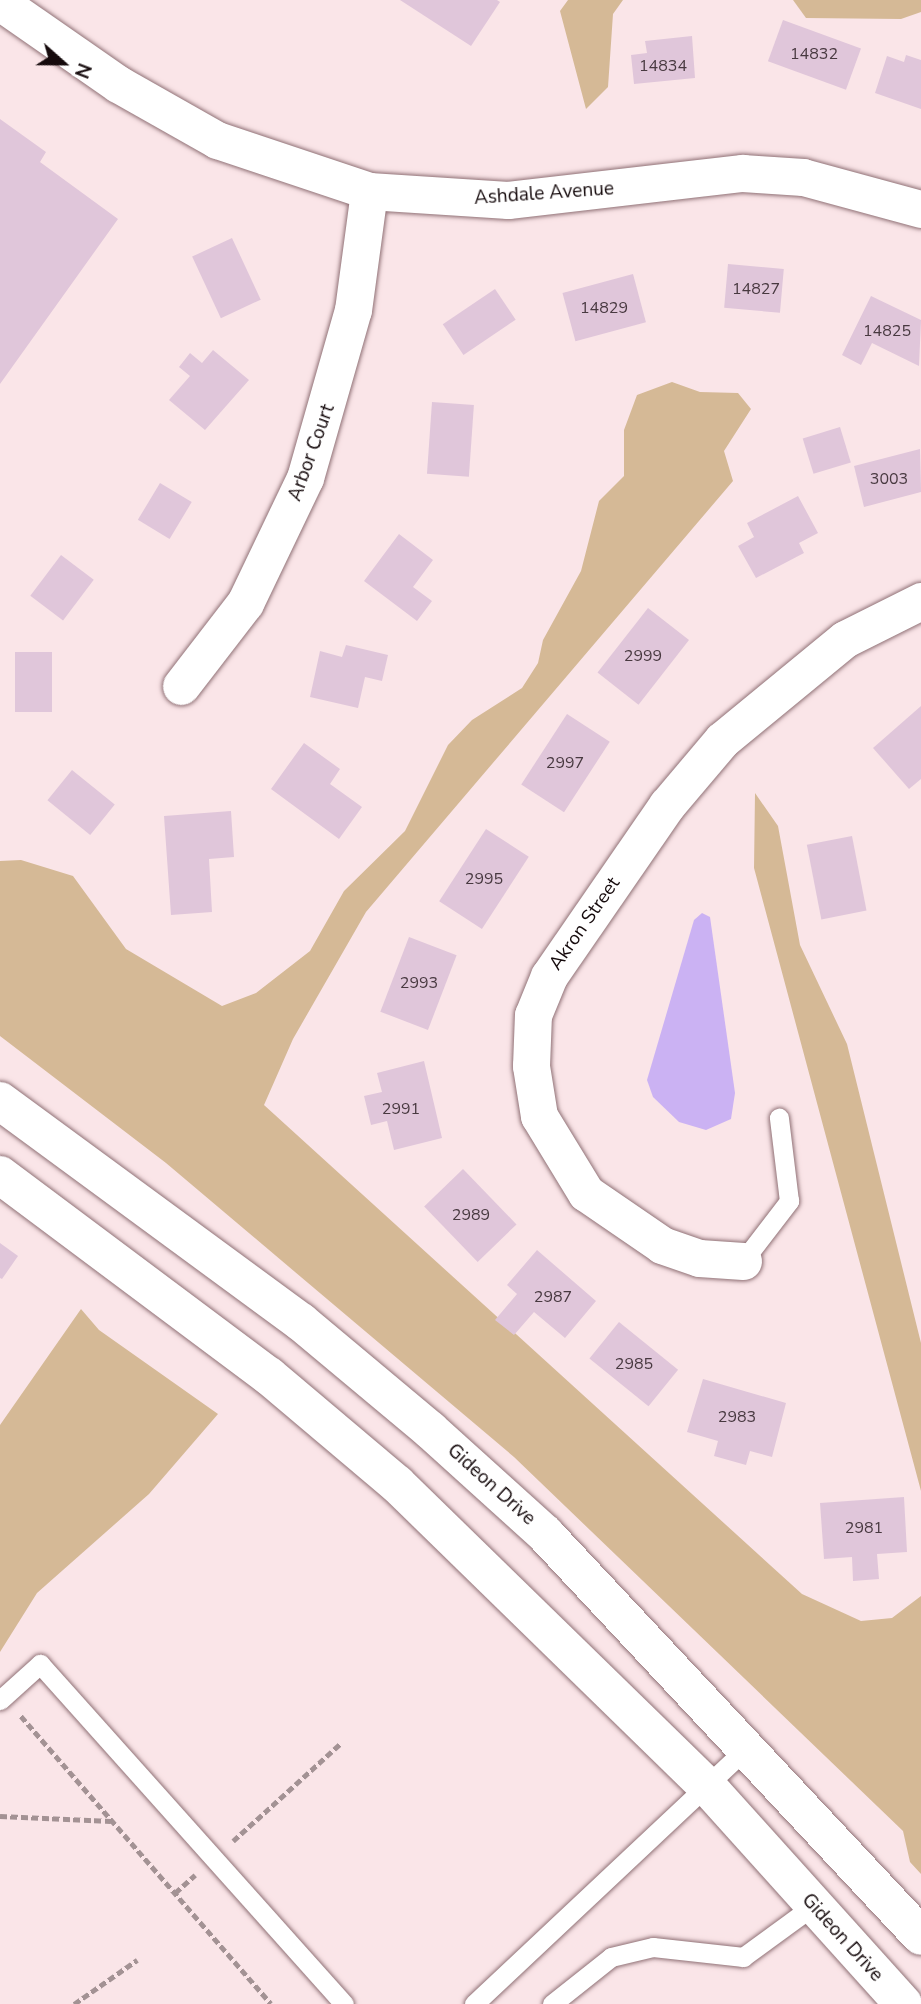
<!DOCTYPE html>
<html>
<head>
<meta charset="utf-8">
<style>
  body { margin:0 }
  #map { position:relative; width:921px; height:2004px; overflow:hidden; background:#fae5e8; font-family:"Nunito Sans",sans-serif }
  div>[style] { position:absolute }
  .green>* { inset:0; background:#d5b996 }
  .water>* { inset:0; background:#cbb2f3 }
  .building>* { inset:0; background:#e0c6da; transform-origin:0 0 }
  .path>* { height:4.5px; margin-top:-2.25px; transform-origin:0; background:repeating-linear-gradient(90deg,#a39294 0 7px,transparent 0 10.5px) }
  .roads { filter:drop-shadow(0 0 2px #907176) drop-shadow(0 0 2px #907176) }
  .lane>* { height:19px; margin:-9.5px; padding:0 9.5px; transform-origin:9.5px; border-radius:9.5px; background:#fff }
  .street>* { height:37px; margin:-18.5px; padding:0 18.5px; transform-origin:18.5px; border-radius:18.5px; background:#fff }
  .secondary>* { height:38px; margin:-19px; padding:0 19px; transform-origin:19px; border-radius:19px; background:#fff }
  span { translate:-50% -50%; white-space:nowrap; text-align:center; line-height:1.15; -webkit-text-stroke:6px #fff; paint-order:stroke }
  .number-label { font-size:16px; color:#483940 }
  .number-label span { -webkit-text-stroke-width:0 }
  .street-label { font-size:19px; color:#150a0c }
  .north { position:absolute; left:28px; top:28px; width:70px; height:70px; -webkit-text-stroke:5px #fff; paint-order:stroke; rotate:111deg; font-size:19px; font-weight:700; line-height:28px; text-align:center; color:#150a0c }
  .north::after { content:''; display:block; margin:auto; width:24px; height:32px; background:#150a0c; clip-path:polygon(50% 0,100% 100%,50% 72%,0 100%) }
</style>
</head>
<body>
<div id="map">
  <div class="green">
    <i style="clip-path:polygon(568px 0,623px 0,613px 14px,608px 87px,586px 109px,560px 11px)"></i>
    <i style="clip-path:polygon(793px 0,921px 0,921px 12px,901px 19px,806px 18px)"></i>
    <i style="clip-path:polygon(672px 382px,700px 392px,738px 393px,751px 409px,724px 451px,733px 481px,366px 912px,293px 1039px,264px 1105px,802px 1594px,861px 1621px,892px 1618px,921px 1596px,921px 1874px,910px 1862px,903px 1831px,514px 1457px,166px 1163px,0 1036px,0 861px,21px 860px,73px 876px,126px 949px,222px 1006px,256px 993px,310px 951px,344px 891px,405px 831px,448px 745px,472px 720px,522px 688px,538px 663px,543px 640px,581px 571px,599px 501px,624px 476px,624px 430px,637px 395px)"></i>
    <i style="clip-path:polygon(755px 793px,778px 826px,800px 945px,847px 1044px,921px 1343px,921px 1491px,754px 868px)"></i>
    <i style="clip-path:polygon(81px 1309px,99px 1330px,218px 1414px,149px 1494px,37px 1593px,0 1652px,0 1425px)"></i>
  </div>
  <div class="water">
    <i style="clip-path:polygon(702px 913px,710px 917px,735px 1093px,731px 1119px,706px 1130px,679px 1122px,653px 1097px,647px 1080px,694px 920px)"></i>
  </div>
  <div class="building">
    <i style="clip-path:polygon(400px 0,497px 0,500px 2px,471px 46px)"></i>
    <i style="left:783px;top:20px;width:83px;height:44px;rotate:20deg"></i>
    <i style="clip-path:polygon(692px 36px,695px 78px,634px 84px,631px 55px,647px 53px,645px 41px)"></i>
    <i style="clip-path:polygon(906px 55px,921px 60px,921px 109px,875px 93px,887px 56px,904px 62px)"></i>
    <i style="clip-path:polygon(0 119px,46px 152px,40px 162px,118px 219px,0 384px)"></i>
    <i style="left:232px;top:238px;width:68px;height:44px;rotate:65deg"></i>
    <i style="left:728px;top:264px;width:56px;height:44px;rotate:5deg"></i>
    <i style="left:633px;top:274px;width:50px;height:73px;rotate:75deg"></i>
    <i style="left:495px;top:289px;width:37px;height:63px;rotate:56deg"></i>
    <i style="clip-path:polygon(871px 296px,921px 320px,919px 366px,872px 343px,861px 365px,842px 355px)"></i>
    <i style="clip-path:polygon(213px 350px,249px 380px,205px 430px,169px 400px,190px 376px,179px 367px,190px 353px,202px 363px)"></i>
    <i style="left:432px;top:402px;width:42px;height:72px;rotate:4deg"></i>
    <i style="left:840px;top:427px;width:37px;height:39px;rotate:73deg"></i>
    <i style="clip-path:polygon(920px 449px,921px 492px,864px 507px,854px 466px)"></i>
    <i style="left:160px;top:483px;width:37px;height:43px;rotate:31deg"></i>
    <i style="clip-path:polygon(798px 496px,818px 533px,799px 543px,804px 553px,756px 578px,738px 546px,754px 537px,747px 523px)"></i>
    <i style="clip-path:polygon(399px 534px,433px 560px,413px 587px,432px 601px,417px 621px,364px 581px)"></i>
    <i style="left:61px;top:555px;width:41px;height:51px;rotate:37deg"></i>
    <i style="left:648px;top:608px;width:52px;height:82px;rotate:38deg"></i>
    <i style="clip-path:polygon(346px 645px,388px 655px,382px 681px,365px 677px,358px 708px,310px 697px,320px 651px,342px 657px)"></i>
    <i style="left:52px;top:652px;width:60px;height:37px;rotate:90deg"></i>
    <i style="clip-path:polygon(921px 706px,921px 779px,909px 789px,873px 748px)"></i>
    <i style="left:567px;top:714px;width:51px;height:84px;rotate:33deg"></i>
    <i style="clip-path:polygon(304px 743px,340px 769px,330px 784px,362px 807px,339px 839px,271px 789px)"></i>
    <i style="left:72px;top:770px;width:55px;height:39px;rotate:39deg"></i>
    <i style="clip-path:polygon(231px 811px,234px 857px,209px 859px,212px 912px,171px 915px,164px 816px)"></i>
    <i style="left:486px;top:829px;width:51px;height:86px;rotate:33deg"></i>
    <i style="left:852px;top:836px;width:76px;height:46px;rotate:79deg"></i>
    <i style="left:409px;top:937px;width:51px;height:80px;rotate:21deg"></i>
    <i style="clip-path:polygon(424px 1061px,442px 1138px,394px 1150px,387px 1121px,371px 1125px,364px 1096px,382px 1092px,377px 1073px)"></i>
    <i style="left:463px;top:1169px;width:77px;height:54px;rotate:46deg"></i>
    <i style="clip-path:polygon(0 1243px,18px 1256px,2px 1279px,0 1278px)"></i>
    <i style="clip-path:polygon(537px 1250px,596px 1301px,565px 1338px,534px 1312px,514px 1335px,495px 1320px,517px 1294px,507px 1285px)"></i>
    <i style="left:619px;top:1322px;width:76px;height:47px;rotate:39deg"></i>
    <i style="clip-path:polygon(703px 1379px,786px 1403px,772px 1457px,750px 1451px,746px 1465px,714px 1456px,718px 1441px,687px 1432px)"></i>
    <i style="clip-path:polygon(904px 1497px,907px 1552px,877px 1554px,879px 1579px,853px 1581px,852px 1557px,824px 1559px,820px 1503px)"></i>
  </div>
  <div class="path">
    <i style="left:21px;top:1716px;width:381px;rotate:49deg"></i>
    <i style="left:0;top:1816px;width:111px;rotate:2.6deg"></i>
    <i style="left:233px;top:1841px;width:144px;rotate:-42.2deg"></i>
    <i style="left:175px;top:1893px;width:27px;rotate:-42deg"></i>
    <i style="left:74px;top:2004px;width:77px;rotate:-34.9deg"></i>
  </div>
  <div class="roads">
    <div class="lane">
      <i style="left:743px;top:1261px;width:76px;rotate:-52.5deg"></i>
      <i style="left:789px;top:1201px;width:84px;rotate:-96.9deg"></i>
      <i style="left:0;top:1700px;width:54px;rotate:-42deg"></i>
      <i style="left:40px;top:1664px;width:456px;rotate:48.2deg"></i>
      <i style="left:474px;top:2004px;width:373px;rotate:-43.2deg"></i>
      <i style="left:552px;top:2004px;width:75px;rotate:-38.5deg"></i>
      <i style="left:611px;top:1957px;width:43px;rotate:-13.4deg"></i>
      <i style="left:653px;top:1947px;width:91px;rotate:6.3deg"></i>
      <i style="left:743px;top:1957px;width:87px;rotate:-36.1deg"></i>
    </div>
    <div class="street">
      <i style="left:0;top:2px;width:144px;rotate:34.8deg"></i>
      <i style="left:118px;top:84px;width:114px;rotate:29.5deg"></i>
      <i style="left:217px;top:140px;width:160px;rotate:18.5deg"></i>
      <i style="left:369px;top:191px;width:139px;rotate:3.7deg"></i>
      <i style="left:508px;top:200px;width:236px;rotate:-6.6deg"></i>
      <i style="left:742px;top:173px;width:61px;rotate:3.8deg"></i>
      <i style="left:803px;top:177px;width:122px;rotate:15.2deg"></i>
      <i style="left:181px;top:686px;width:105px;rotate:-52.4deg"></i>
      <i style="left:245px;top:603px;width:139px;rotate:-64.4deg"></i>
      <i style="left:305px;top:478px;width:175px;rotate:-74.1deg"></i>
      <i style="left:353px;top:310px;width:120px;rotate:-82.3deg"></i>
      <i style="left:743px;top:1261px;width:44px;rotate:-176.1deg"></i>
      <i style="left:699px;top:1258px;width:39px;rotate:-161deg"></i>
      <i style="left:662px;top:1245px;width:92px;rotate:-145.6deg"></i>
      <i style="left:586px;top:1193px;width:90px;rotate:-121.4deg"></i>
      <i style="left:539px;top:1116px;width:51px;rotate:-99.1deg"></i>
      <i style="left:531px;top:1066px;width:51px;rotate:-87.8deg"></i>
      <i style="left:533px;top:1015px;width:42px;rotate:-67.7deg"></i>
      <i style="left:549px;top:976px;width:208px;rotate:-55.4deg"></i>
      <i style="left:667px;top:805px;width:85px;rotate:-49.8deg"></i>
      <i style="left:722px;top:740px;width:159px;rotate:-39.4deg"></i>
      <i style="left:845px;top:639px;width:85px;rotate:-26.6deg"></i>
    </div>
    <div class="secondary">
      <i style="left:0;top:1101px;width:373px;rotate:36.3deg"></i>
      <i style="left:301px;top:1322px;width:168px;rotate:39.9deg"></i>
      <i style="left:430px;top:1430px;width:155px;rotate:42.1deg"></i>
      <i style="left:545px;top:1534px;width:550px;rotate:46.91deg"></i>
      <i style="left:0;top:1175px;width:336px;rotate:36.8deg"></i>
      <i style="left:269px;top:1376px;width:167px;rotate:40.2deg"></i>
      <i style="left:397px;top:1484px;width:433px;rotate:44.3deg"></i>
      <i style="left:707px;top:1786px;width:293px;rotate:48deg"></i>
    </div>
  </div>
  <div class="number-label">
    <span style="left:814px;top:54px">14832</span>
    <span style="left:663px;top:66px">14834</span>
    <span style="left:756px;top:289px">14827</span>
    <span style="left:604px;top:308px">14829</span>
    <span style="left:887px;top:331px">14825</span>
    <span style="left:889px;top:479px">3003</span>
    <span style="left:643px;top:656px">2999</span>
    <span style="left:565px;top:763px">2997</span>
    <span style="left:484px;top:879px">2995</span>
    <span style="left:419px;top:983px">2993</span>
    <span style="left:401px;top:1109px">2991</span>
    <span style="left:471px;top:1215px">2989</span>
    <span style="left:553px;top:1297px">2987</span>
    <span style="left:634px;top:1364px">2985</span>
    <span style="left:737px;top:1417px">2983</span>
    <span style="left:864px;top:1528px">2981</span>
  </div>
  <div class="street-label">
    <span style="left:544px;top:194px;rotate:-4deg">Ashdale Avenue</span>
    <span style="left:312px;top:453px;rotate:-70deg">Arbor Court</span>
    <span style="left:585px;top:924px;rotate:-55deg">Akron Street</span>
    <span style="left:491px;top:1485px;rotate:42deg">Gideon Drive</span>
    <span style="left:842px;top:1938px;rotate:48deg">Gideon Drive</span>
  </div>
  <div class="north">N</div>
</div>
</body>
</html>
